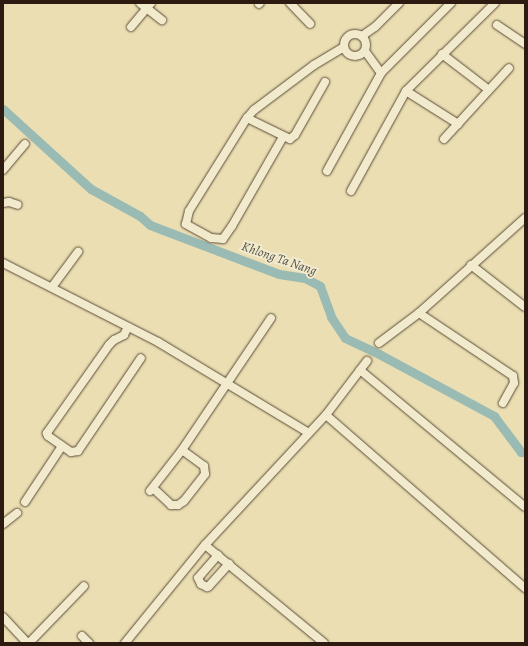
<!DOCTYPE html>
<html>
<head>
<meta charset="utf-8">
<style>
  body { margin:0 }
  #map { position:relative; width:528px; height:646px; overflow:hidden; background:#eadeb2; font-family:Alegreya,serif }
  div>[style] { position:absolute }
  .canal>* { height:9px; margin:-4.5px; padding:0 4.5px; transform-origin:4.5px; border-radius:4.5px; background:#9abbb4 }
  .roads { filter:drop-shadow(0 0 1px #5c4b38) drop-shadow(0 0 1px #5c4b38) }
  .minor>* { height:8px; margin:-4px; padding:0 4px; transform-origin:4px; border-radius:4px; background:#f1eacd }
  .minor>.ring { margin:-4px; padding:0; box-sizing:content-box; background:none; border:8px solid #f1eacd; border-radius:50% }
  span { translate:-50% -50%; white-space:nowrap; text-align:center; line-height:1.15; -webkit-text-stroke:4px #f1eacd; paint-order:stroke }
  .water-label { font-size:13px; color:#535249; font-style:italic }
  .frame { position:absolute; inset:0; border:4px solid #2d1a10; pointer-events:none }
</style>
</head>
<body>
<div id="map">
  <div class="canal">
    <i style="left:3px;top:109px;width:119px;rotate:42.3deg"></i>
    <i style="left:91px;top:189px;width:56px;rotate:28.9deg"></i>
    <i style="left:140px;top:216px;width:13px;rotate:42deg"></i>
    <i style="left:150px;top:225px;width:138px;rotate:20.8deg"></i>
    <i style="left:279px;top:274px;width:26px;rotate:9deg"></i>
    <i style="left:305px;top:278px;width:17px;rotate:28deg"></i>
    <i style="left:320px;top:286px;width:33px;rotate:70deg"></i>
    <i style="left:331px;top:317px;width:25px;rotate:56deg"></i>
    <i style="left:345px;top:338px;width:38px;rotate:25deg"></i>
    <i style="left:379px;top:354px;width:131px;rotate:28.3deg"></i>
    <i style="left:494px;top:416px;width:45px;rotate:53.1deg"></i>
    <i style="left:521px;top:452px;width:4px"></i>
  </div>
  <div class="roads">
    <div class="minor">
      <i style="left:140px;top:3px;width:28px;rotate:38deg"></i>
      <i style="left:290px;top:3px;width:29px;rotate:46deg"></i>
      <i style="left:259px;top:4px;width:1px;rotate:-45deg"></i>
      <i style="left:497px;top:25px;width:34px;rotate:34deg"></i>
      <i style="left:131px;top:27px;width:31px;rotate:-50deg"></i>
      <i class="ring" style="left:344px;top:34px;width:14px;height:14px"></i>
      <i style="left:362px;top:36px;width:16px;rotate:-35deg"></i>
      <i style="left:375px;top:27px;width:34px;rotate:-45deg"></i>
      <i style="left:365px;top:51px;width:27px;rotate:54deg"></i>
      <i style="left:442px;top:54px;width:59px;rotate:37.5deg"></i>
      <i style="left:406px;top:91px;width:62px;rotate:32.4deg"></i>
      <i style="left:247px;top:118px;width:48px;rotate:26deg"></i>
      <i style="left:290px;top:139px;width:6px;rotate:-39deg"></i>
      <i style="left:295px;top:135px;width:61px;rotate:-60.5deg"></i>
      <i style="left:283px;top:137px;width:103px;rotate:119.8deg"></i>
      <i style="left:232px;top:226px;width:16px;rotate:125deg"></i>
      <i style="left:223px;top:239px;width:12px;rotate:-175deg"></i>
      <i style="left:211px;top:238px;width:29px;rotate:-151deg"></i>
      <i style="left:186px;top:224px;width:13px;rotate:-77deg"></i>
      <i style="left:189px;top:211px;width:110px;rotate:-58.1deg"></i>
      <i style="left:247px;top:118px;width:11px;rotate:-49deg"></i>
      <i style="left:254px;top:110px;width:75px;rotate:-36.9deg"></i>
      <i style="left:314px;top:65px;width:35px;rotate:-31deg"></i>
      <i style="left:444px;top:139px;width:96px;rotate:-47.5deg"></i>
      <i style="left:3px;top:170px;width:34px;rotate:-50deg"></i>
      <i style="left:327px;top:171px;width:112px;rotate:-61.1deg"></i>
      <i style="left:381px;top:73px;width:99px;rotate:-45deg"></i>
      <i style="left:351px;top:191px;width:114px;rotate:-61.2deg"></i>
      <i style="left:406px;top:91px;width:125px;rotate:-44.7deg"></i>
      <i style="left:3px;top:203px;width:6px;rotate:-9deg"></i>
      <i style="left:9px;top:202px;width:9px;rotate:18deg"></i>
      <i style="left:3px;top:263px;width:174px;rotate:27deg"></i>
      <i style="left:158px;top:342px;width:176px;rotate:31.1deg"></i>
      <i style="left:471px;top:265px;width:68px;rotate:37.9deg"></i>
      <i style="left:52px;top:287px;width:44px;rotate:-53.4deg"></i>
      <i style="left:419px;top:313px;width:113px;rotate:33.8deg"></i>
      <i style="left:513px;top:376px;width:7px;rotate:82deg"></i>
      <i style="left:514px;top:383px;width:23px;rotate:119deg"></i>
      <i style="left:128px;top:327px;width:9px;rotate:117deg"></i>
      <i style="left:124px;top:335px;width:11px;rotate:153deg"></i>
      <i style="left:114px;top:340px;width:7px;rotate:135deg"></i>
      <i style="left:109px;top:345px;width:108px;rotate:125.2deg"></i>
      <i style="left:47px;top:433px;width:3px;rotate:72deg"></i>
      <i style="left:48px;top:436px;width:28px;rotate:35deg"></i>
      <i style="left:71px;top:452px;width:7px;rotate:-8deg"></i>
      <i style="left:78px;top:451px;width:112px;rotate:-55.9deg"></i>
      <i style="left:379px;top:343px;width:50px;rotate:-36.9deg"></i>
      <i style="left:419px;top:313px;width:142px;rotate:-41.9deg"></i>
      <i style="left:360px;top:370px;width:214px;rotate:39.7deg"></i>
      <i style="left:326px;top:415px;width:264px;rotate:41deg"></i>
      <i style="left:153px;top:488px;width:25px;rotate:43deg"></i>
      <i style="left:171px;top:505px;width:7px"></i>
      <i style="left:178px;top:505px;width:7px;rotate:-34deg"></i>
      <i style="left:184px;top:501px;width:34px;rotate:-52deg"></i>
      <i style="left:205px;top:474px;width:8px;rotate:-97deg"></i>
      <i style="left:204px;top:466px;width:27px;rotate:-144deg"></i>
      <i style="left:150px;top:491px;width:52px;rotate:-52deg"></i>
      <i style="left:182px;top:450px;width:159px;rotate:-56deg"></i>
      <i style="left:25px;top:502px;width:67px;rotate:-56.5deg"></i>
      <i style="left:3px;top:524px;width:18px;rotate:-38deg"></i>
      <i style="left:205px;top:545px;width:154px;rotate:39.5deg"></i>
      <i style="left:218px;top:555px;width:30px;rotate:131deg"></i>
      <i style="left:198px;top:578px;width:7px;rotate:63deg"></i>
      <i style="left:201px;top:584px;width:7px;rotate:27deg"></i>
      <i style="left:207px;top:587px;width:2px;rotate:-27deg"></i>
      <i style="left:209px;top:586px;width:30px;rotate:-48deg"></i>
      <i style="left:3px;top:617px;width:35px;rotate:47deg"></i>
      <i style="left:82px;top:636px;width:10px;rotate:45deg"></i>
      <i style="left:29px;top:643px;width:79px;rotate:-46deg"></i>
      <i style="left:125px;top:643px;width:127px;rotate:-50.8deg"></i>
      <i style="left:205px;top:545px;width:178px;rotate:-47.1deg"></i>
      <i style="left:326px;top:415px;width:68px;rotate:-52.8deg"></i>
    </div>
  </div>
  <div class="water-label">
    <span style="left:279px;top:259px;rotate:19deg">Khlong Ta Nang</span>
  </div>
  <div class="frame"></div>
</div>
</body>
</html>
